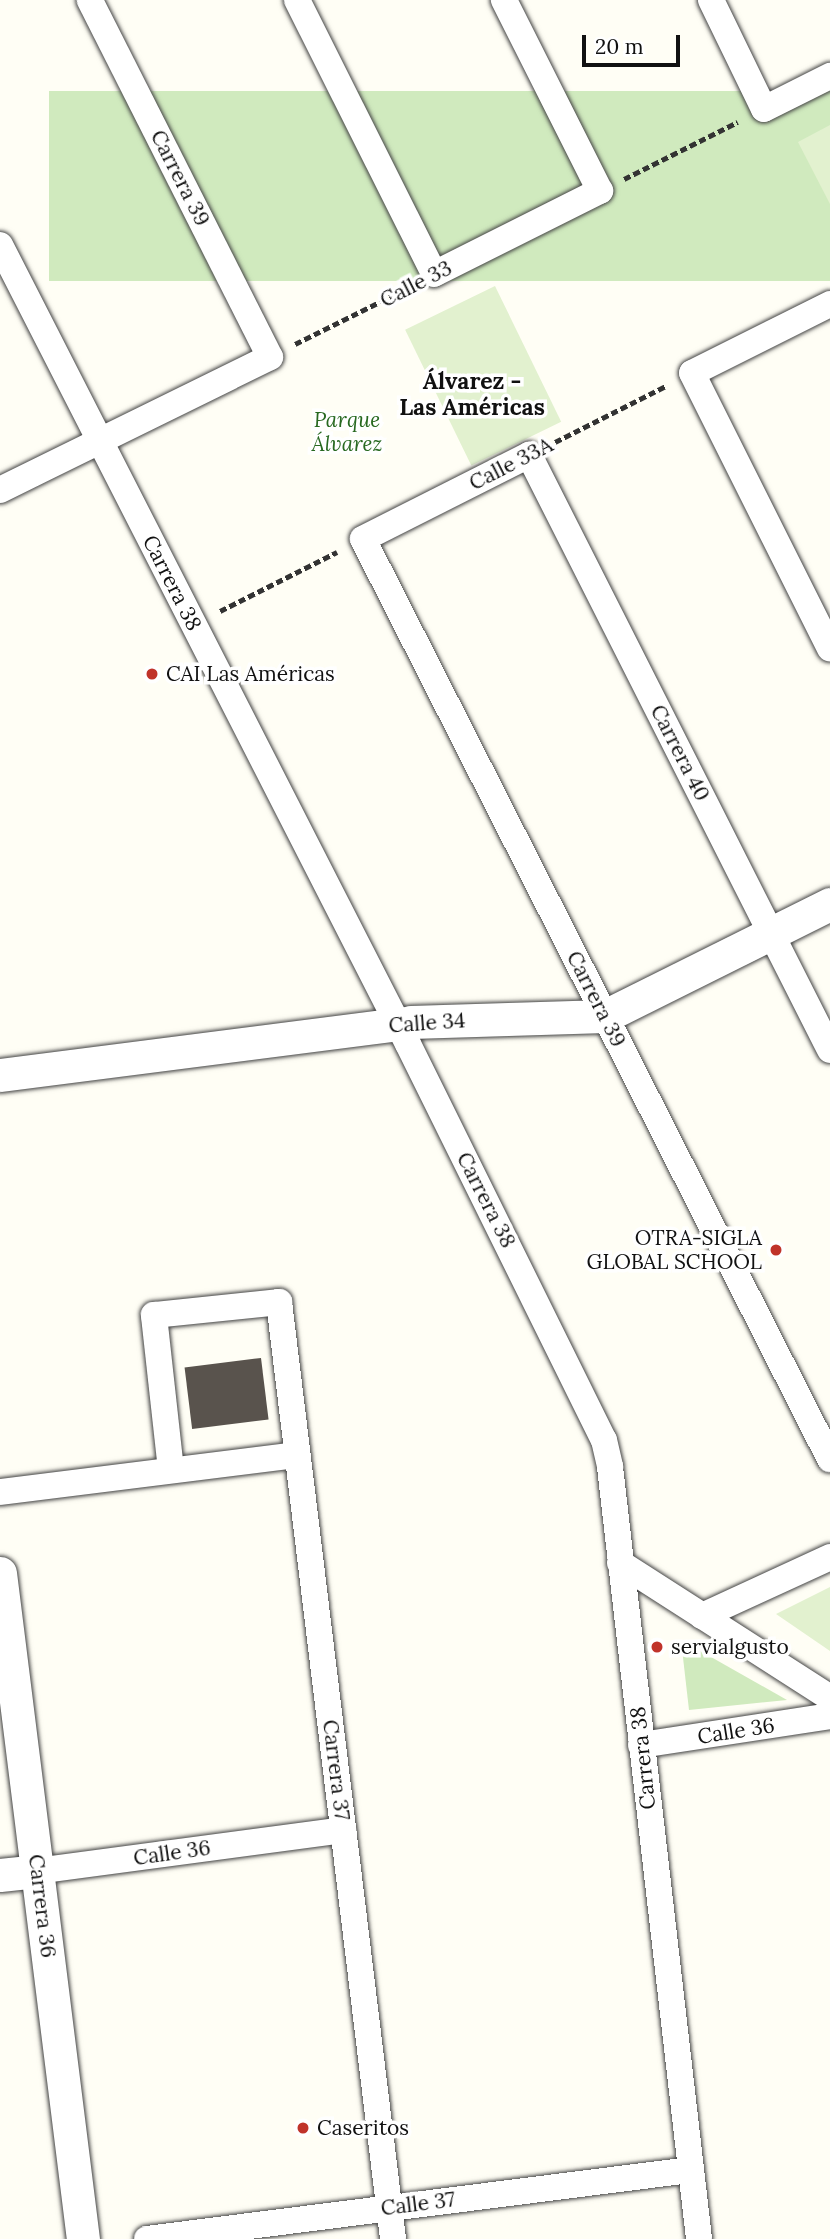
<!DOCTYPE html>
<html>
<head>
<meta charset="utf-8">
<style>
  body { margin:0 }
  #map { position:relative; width:830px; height:2239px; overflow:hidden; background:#fffef5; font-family:Lora,serif }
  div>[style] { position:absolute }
  .green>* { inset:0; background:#d0eabe; transform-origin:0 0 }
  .pitch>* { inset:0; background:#e2f1cf; transform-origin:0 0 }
  .building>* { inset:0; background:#59534d; transform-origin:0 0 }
  .path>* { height:4.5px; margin-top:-2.25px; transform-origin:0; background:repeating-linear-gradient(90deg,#333 0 7px,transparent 0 10.5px) }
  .roads { filter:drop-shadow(0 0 2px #444) drop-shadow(0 0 2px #444) }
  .minor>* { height:26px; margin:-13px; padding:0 13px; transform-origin:13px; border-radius:13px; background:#fff }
  .tertiary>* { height:33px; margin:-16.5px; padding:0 16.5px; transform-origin:16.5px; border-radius:16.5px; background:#fff }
  .dots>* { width:19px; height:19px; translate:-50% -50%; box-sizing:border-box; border:4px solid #fff; border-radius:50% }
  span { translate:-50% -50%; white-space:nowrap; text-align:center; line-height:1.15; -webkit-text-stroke:7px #fff; paint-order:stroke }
  .street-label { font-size:21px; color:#111 }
  .park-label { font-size:21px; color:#286921; font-style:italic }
  .poi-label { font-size:21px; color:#111 }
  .left { translate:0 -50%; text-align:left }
  .right { translate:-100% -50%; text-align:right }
  .neighbourhood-label { font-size:23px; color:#111; font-weight:700 }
  .scale { position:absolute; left:582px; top:35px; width:98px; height:32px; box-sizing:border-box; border:4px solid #111; border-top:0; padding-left:9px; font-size:21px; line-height:24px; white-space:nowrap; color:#111; -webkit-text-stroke:5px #fff; paint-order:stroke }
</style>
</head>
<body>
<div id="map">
  <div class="green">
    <i style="left:830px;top:91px;width:190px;height:781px;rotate:90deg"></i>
    <i style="clip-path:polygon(681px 1640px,787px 1700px,689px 1710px)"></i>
  </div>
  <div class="pitch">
    <i style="clip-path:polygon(830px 125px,830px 204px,798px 142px)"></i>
    <i style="left:495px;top:286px;width:151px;height:100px;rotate:64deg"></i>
    <i style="clip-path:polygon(830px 1587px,830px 1651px,776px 1614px)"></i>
  </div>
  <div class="building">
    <i style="left:261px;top:1358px;width:62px;height:77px;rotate:83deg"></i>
  </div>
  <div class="path">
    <i style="left:624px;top:179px;width:127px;rotate:-26.6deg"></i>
    <i style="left:295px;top:344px;width:128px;rotate:-26.4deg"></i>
    <i style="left:555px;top:442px;width:124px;rotate:-26.8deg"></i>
    <i style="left:220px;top:611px;width:131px;rotate:-26.8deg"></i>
  </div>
  <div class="roads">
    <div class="minor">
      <i style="left:297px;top:0;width:306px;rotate:63.4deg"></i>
      <i style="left:434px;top:274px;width:186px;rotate:-26.6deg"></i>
      <i style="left:600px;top:191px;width:214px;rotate:-116.7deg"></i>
      <i style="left:711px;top:0;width:121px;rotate:64.1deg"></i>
      <i style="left:764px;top:109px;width:74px;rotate:-26.6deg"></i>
      <i style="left:0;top:245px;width:897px;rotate:62.95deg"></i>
      <i style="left:408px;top:1044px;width:442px;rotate:63.7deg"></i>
      <i style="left:604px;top:1440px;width:28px;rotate:77deg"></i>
      <i style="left:610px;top:1467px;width:777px;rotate:83.42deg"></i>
      <i style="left:830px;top:304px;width:154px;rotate:153.4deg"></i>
      <i style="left:692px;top:373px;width:308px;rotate:63.4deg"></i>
      <i style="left:0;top:490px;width:301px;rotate:-26.2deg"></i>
      <i style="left:270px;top:357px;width:400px;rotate:-116.8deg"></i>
      <i style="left:830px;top:1050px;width:667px;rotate:-116.83deg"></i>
      <i style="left:529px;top:455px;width:186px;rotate:153.2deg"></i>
      <i style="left:363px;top:539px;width:1032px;rotate:63.09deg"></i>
      <i style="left:171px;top:1470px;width:156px;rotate:-96.3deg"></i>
      <i style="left:154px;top:1315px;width:126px;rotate:-5.9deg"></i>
      <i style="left:279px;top:1302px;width:944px;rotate:83.06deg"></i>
      <i style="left:0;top:1492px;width:299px;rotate:-7.1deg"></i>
      <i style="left:620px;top:1563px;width:250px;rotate:32.7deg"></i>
      <i style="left:702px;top:1616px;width:141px;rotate:-24.7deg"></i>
      <i style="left:641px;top:1745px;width:191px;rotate:-8.7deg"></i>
      <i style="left:37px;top:1871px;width:309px;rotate:-7.6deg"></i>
      <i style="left:147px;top:2239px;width:547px;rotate:-7.24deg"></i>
    </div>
    <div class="tertiary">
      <i style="left:0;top:1075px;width:414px;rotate:-7.3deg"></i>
      <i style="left:411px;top:1022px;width:194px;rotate:-1.8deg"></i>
      <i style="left:605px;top:1016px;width:251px;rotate:-26.5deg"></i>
      <i style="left:0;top:1573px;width:671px;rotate:82.9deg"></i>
      <i style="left:0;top:1875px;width:37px;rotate:-6deg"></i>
    </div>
  </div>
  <div class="dots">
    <i style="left:152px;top:674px;background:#c0332a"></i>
    <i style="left:776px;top:1250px;background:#c0332a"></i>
    <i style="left:657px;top:1647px;background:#c0332a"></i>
    <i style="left:303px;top:2128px;background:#c0332a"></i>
  </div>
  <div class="street-label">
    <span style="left:180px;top:178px;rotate:63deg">Carrera 39</span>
    <span style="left:416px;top:284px;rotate:-27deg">Calle 33</span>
    <span style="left:511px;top:464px;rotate:-27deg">Calle 33A</span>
    <span style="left:172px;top:583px;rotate:63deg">Carrera 38</span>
    <span style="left:680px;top:753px;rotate:63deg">Carrera 40</span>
    <span style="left:596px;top:999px;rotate:63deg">Carrera 39</span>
    <span style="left:427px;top:1023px;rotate:-4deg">Calle 34</span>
    <span style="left:486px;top:1200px;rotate:63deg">Carrera 38</span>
    <span style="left:736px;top:1731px;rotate:-9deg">Calle 36</span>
    <span style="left:643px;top:1758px;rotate:-96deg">Carrera 38</span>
    <span style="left:336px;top:1770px;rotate:83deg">Carrera 37</span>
    <span style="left:172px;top:1853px;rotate:-8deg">Calle 36</span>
    <span style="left:42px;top:1906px;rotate:83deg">Carrera 36</span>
    <span style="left:418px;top:2204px;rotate:-7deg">Calle 37</span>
  </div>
  <div class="park-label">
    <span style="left:347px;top:432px">Parque<br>Álvarez</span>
  </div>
  <div class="poi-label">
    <span class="left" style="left:166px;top:674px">CAI Las Américas</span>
    <span class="right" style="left:762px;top:1250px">OTRA-SIGLA<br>GLOBAL SCHOOL</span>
    <span class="left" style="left:671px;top:1647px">servialgusto</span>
    <span class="left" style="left:317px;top:2128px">Caseritos</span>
  </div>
  <div class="neighbourhood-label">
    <span style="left:472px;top:394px">Álvarez -<br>Las Américas</span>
  </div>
  <div class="scale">20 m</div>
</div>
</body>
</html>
